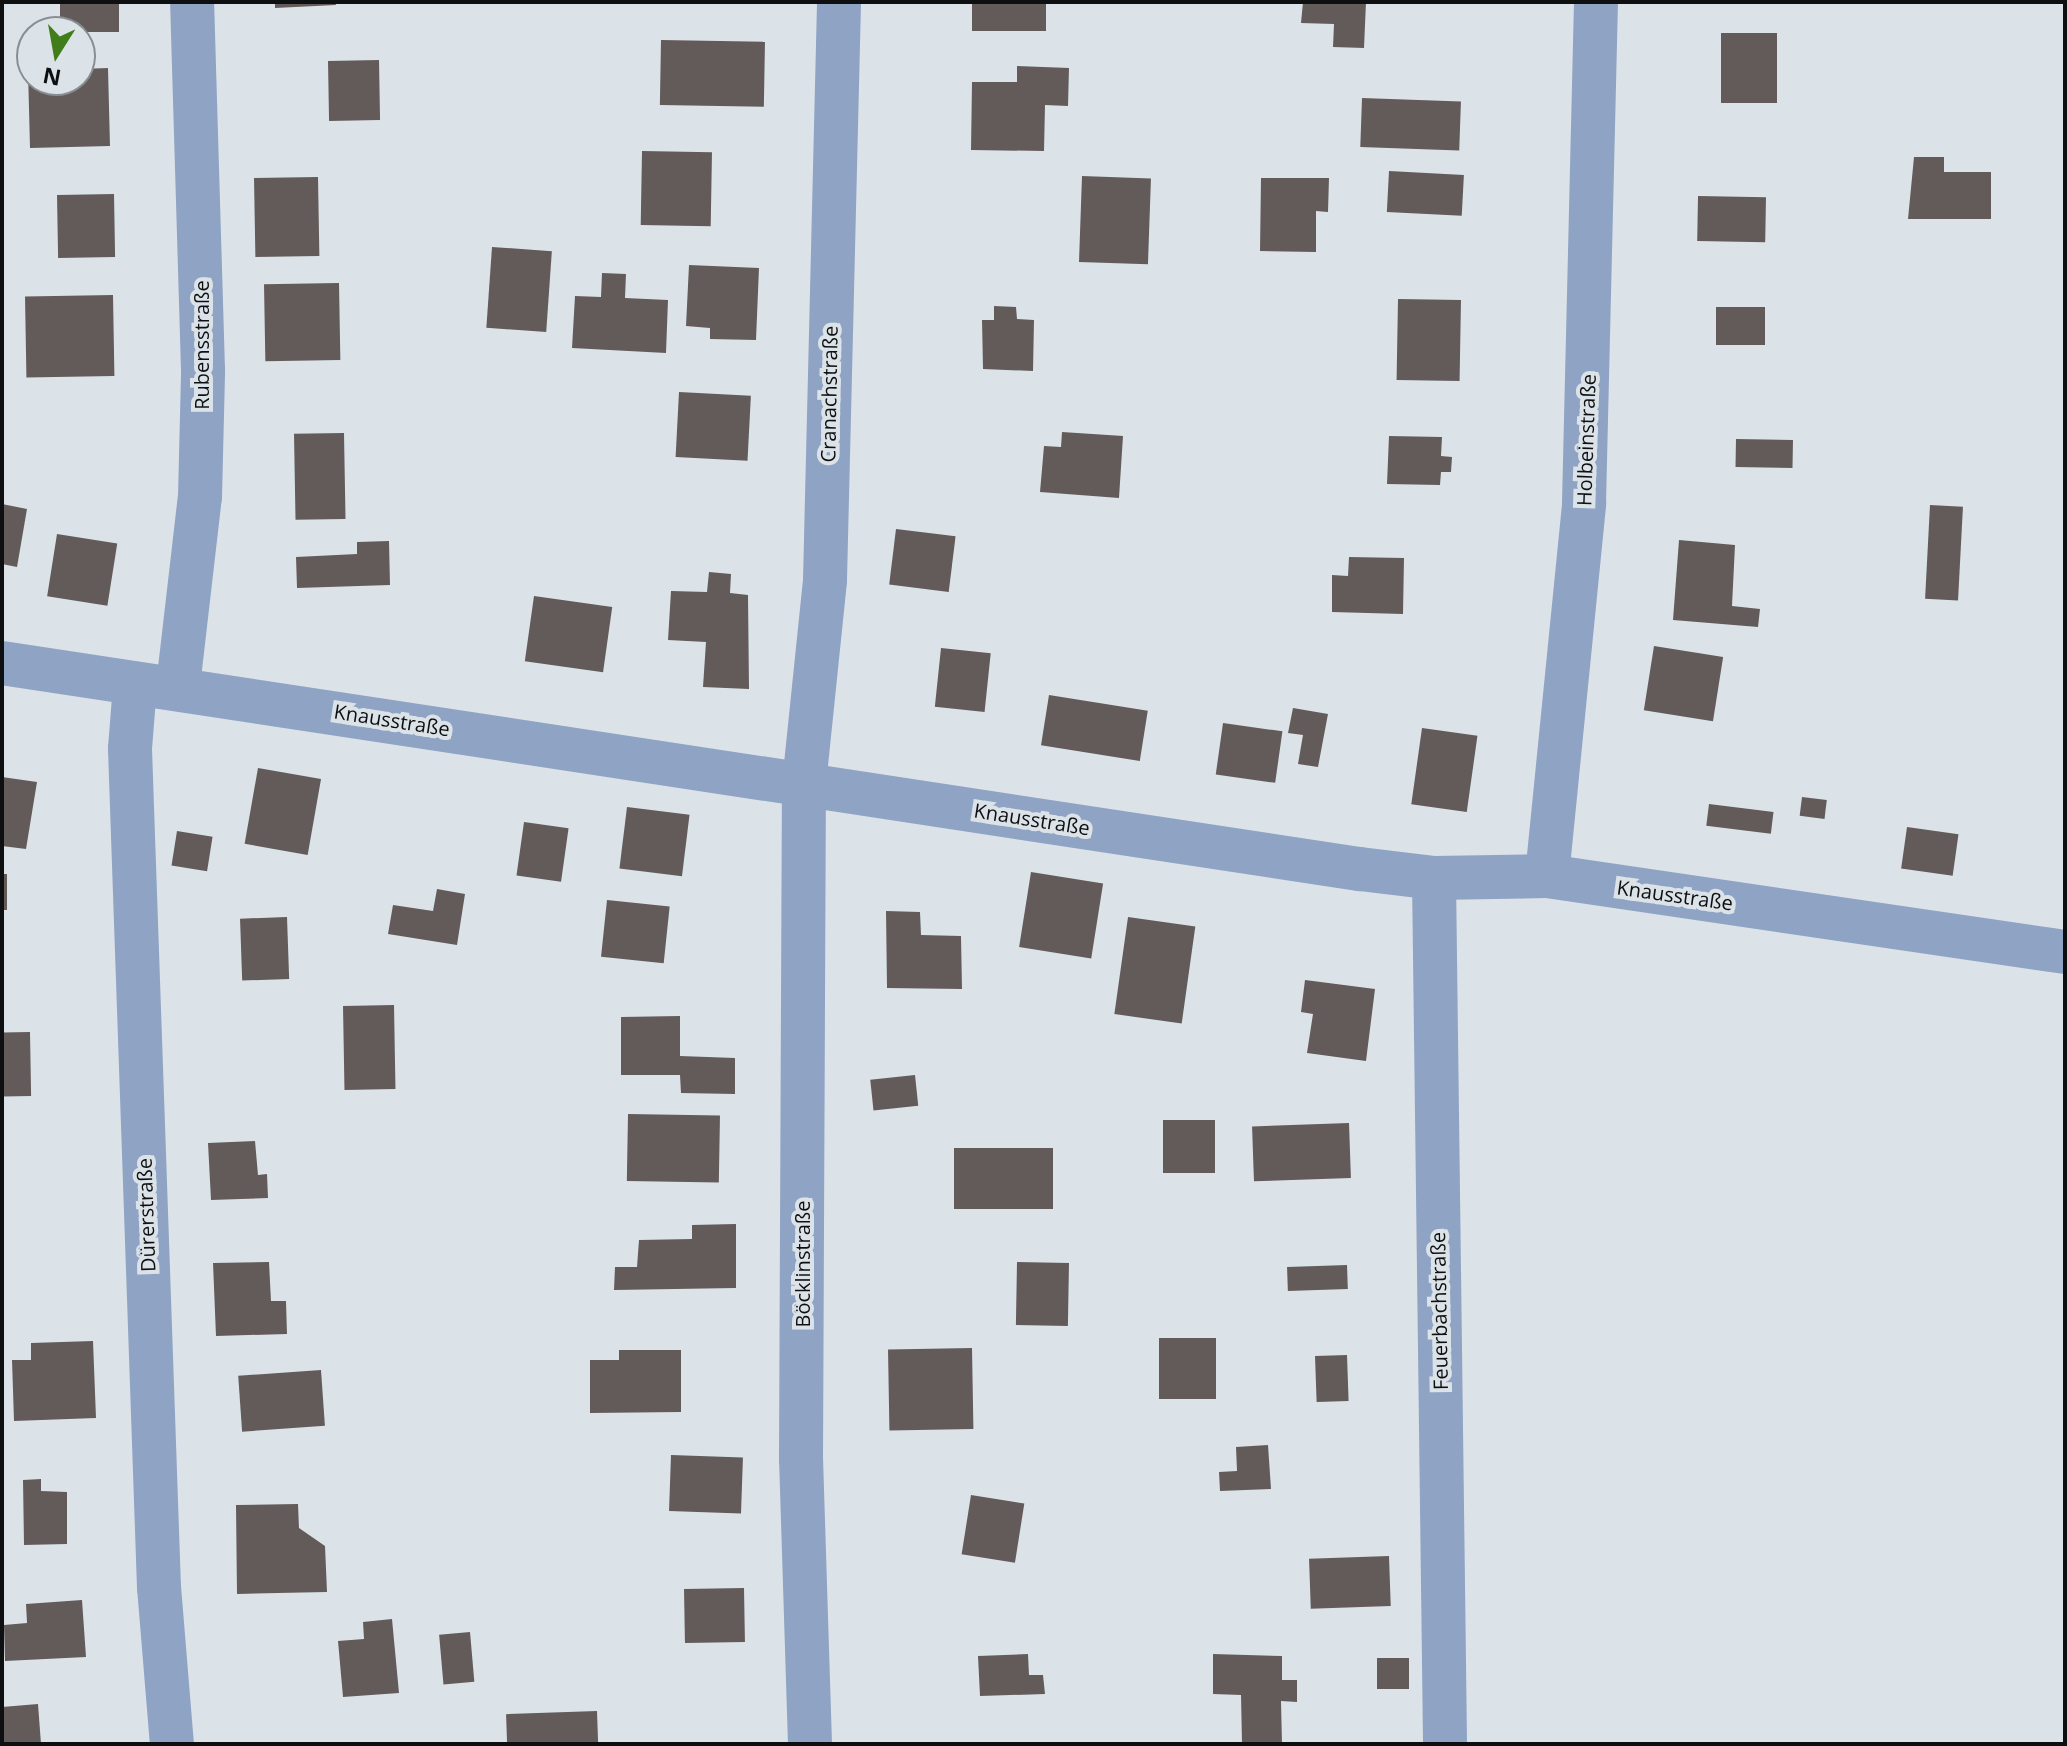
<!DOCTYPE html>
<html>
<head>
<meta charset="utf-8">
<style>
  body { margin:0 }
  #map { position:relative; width:2067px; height:1746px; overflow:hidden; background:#dce3e8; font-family:"Open Sans",sans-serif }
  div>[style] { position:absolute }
  .building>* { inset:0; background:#635b5a; transform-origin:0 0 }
  .minor>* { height:44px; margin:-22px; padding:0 22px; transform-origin:22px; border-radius:22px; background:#8fa3c4 }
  span { translate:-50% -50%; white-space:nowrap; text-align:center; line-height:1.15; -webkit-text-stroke:8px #dce3e8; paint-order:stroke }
  .street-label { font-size:20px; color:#0d0f10 }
  .frame { position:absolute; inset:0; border:4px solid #0d0f10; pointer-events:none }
  .north { position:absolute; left:16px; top:16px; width:80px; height:80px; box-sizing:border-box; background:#dce3e8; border:2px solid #898e92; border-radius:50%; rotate:191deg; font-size:22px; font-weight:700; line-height:32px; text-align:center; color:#0d0f10 }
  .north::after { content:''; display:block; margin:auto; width:28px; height:36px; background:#417d19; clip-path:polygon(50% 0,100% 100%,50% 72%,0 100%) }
</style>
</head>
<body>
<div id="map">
  <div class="building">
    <i style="left:60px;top:2px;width:59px;height:30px"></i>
    <i style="clip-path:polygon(275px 2px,335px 2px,336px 5px,275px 8px)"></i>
    <i style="left:972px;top:2px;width:74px;height:29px"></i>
    <i style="clip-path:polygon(1303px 2px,1366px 2px,1364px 48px,1333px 47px,1334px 24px,1301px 23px)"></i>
    <i style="left:1721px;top:33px;width:56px;height:70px"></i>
    <i style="left:661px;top:40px;width:104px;height:65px;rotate:1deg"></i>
    <i style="left:379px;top:60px;width:60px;height:51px;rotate:89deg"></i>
    <i style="clip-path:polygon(1017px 66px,1069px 68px,1068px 106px,1045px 105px,1044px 151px,971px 150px,972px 82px,1017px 82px)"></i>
    <i style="clip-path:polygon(108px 68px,110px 146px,30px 148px,28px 70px,32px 80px,80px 80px,80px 69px)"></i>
    <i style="left:1362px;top:98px;width:99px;height:49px;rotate:2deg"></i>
    <i style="left:642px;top:151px;width:70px;height:74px;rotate:1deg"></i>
    <i style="clip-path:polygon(1914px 157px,1944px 157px,1944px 172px,1991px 172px,1991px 219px,1908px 219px)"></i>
    <i style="left:1389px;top:171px;width:75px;height:41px;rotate:3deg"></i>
    <i style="left:1082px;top:176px;width:69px;height:86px;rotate:2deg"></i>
    <i style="left:318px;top:177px;width:79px;height:64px;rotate:89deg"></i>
    <i style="clip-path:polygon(1261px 178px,1329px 178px,1328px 212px,1316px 211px,1316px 252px,1260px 251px)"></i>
    <i style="left:114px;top:194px;width:63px;height:57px;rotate:89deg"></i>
    <i style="left:1698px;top:196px;width:68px;height:45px;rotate:1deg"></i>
    <i style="left:492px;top:247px;width:60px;height:81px;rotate:4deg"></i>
    <i style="clip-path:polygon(689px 265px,759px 268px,756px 340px,710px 339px,710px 328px,686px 326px)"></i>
    <i style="clip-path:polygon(602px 273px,626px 274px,625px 298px,668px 300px,666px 353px,572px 348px,575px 296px,601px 297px)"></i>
    <i style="left:339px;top:283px;width:77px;height:75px;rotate:89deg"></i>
    <i style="left:113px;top:295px;width:81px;height:88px;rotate:89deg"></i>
    <i style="left:1398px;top:299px;width:63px;height:81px;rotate:1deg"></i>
    <i style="clip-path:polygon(994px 306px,1016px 307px,1017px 319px,1034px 320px,1033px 371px,983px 369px,982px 320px,994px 320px)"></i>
    <i style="left:1716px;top:307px;width:49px;height:38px"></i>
    <i style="left:679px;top:392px;width:72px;height:65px;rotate:3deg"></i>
    <i style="clip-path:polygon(1062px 432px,1123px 436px,1119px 498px,1040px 492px,1044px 446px,1061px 447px)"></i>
    <i style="left:344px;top:433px;width:86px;height:50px;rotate:89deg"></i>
    <i style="clip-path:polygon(1389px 436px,1442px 437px,1441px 456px,1452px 457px,1451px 472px,1441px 472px,1440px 485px,1387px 484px)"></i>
    <i style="left:1736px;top:439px;width:57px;height:28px;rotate:1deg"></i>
    <i style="clip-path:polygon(2px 504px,27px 509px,17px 567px,2px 564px)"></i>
    <i style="left:1930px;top:505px;width:33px;height:94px;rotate:3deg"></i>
    <i style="left:896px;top:529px;width:60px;height:56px;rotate:7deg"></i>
    <i style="left:57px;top:534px;width:61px;height:63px;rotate:9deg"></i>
    <i style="clip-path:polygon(1679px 540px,1735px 545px,1732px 606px,1760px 609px,1758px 627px,1673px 620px)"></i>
    <i style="clip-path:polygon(389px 541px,390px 585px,297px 588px,296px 557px,357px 554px,357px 542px)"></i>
    <i style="clip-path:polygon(1349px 557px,1404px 558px,1403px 614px,1332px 612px,1332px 575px,1348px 576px)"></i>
    <i style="clip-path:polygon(709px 572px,731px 574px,730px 593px,748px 595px,749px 689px,703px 687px,706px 642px,668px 640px,671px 591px,707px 592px)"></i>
    <i style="left:534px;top:596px;width:79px;height:66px;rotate:8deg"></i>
    <i style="left:1654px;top:646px;width:70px;height:65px;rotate:9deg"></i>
    <i style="left:941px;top:648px;width:50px;height:59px;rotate:6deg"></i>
    <i style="left:1049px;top:695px;width:100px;height:51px;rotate:9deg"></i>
    <i style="clip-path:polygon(1293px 708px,1328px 714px,1318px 767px,1298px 764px,1303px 735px,1288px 733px)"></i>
    <i style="left:1223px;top:723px;width:60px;height:52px;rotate:8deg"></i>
    <i style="left:1422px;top:728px;width:56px;height:77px;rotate:8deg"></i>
    <i style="left:258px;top:768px;width:64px;height:77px;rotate:10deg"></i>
    <i style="clip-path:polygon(2px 777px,37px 782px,26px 849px,2px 846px)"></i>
    <i style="left:1802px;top:797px;width:25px;height:19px;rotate:7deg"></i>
    <i style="left:1709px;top:804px;width:65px;height:22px;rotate:7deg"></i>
    <i style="left:627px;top:807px;width:63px;height:62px;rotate:7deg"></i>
    <i style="left:524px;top:822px;width:45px;height:54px;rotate:8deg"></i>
    <i style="left:1907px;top:827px;width:52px;height:42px;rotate:8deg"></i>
    <i style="left:177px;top:831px;width:36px;height:35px;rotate:9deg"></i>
    <i style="left:1031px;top:872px;width:73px;height:76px;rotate:9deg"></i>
    <i style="left:2px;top:874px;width:5px;height:36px"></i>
    <i style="clip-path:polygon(437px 889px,465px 894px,457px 945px,388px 934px,393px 905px,433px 911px)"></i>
    <i style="left:607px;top:900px;width:63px;height:57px;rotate:6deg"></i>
    <i style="clip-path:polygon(886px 911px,920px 912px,921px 935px,961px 936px,962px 989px,887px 988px)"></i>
    <i style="left:287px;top:917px;width:62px;height:47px;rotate:88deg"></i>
    <i style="left:1128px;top:917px;width:68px;height:98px;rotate:8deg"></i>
    <i style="clip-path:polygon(1305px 980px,1375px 989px,1366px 1061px,1307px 1053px,1313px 1014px,1301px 1012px)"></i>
    <i style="left:394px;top:1005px;width:84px;height:51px;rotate:89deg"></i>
    <i style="clip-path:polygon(680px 1016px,680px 1056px,735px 1058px,735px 1094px,681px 1093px,680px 1075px,621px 1075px,621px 1017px)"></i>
    <i style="left:30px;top:1032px;width:64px;height:28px;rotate:89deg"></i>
    <i style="left:915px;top:1075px;width:31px;height:45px;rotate:84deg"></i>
    <i style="left:628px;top:1114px;width:92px;height:67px;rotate:1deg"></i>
    <i style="left:1163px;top:1120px;width:52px;height:53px"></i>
    <i style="left:1349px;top:1123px;width:55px;height:97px;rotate:88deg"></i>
    <i style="clip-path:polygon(255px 1141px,258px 1175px,267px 1174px,268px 1198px,211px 1200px,208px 1143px)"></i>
    <i style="left:1053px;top:1148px;width:61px;height:99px;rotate:90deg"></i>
    <i style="clip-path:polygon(736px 1224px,736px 1288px,614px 1290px,615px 1267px,637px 1267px,639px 1240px,692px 1239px,692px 1225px)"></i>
    <i style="clip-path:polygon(269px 1262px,271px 1301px,286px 1301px,287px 1334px,216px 1336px,213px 1263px)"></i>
    <i style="left:1017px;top:1262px;width:52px;height:63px;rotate:1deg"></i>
    <i style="left:1347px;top:1265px;width:24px;height:60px;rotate:88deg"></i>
    <i style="left:1216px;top:1338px;width:61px;height:57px;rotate:90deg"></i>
    <i style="clip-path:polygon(93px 1341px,96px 1418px,14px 1421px,12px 1360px,31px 1360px,31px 1343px)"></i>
    <i style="left:972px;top:1348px;width:81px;height:84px;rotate:89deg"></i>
    <i style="clip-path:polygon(619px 1350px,681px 1350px,681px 1412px,590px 1413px,590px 1360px,619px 1360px)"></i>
    <i style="left:1347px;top:1355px;width:46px;height:32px;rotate:88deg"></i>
    <i style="left:321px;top:1370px;width:56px;height:83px;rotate:86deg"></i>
    <i style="clip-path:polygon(1268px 1445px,1271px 1489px,1220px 1491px,1219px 1472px,1237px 1471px,1236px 1447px)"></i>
    <i style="left:671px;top:1455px;width:72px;height:56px;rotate:2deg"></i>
    <i style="clip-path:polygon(41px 1479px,41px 1491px,67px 1492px,67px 1544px,24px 1545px,23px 1480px)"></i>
    <i style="left:971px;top:1495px;width:54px;height:60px;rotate:9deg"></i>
    <i style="clip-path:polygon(298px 1504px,299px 1528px,325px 1546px,327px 1592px,237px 1594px,236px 1505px)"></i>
    <i style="left:1389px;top:1556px;width:50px;height:80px;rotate:88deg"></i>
    <i style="left:744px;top:1588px;width:54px;height:60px;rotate:89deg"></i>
    <i style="clip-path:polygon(82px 1600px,86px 1657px,5px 1661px,4px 1625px,27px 1623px,26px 1604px)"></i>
    <i style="clip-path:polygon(392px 1619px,399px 1693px,343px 1697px,338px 1641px,364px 1639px,363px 1622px)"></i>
    <i style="left:470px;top:1632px;width:50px;height:31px;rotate:85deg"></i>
    <i style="clip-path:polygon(1028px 1654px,1029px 1675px,1043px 1675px,1045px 1694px,980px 1696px,978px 1656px)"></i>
    <i style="clip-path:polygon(1213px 1654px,1282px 1656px,1282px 1680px,1297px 1680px,1297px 1702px,1281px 1701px,1282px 1744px,1242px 1744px,1241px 1695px,1213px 1694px)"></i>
    <i style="left:1377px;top:1658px;width:32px;height:31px"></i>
    <i style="clip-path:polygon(38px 1704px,41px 1744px,2px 1744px,2px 1707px)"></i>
    <i style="left:597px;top:1711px;width:33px;height:91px;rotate:88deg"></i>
  </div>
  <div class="minor">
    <i style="left:2px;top:663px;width:1374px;rotate:8.63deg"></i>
    <i style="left:1360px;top:869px;width:75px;rotate:6.9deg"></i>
    <i style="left:1434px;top:878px;width:113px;rotate:-1deg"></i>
    <i style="left:1547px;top:876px;width:524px;rotate:8.35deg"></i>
    <i style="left:135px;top:685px;width:64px;rotate:94.5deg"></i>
    <i style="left:130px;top:749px;width:839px;rotate:88.02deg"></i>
    <i style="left:159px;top:1587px;width:158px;rotate:85.3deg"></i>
    <i style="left:178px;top:686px;width:190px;rotate:-83.4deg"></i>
    <i style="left:200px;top:497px;width:127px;rotate:-88.6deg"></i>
    <i style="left:203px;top:370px;width:368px;rotate:-91.7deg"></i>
    <i style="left:1547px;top:876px;width:375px;rotate:-84.3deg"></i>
    <i style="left:1584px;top:503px;width:501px;rotate:-88.63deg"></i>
    <i style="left:1434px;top:878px;width:866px;rotate:89.27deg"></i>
    <i style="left:810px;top:1744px;width:285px;rotate:-91.8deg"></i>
    <i style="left:801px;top:1459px;width:675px;rotate:-89.75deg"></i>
    <i style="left:804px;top:784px;width:205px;rotate:-84.1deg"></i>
    <i style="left:825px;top:580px;width:578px;rotate:-88.61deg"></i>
  </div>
  <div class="street-label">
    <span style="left:201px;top:345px;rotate:-90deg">Rubensstraße</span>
    <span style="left:829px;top:394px;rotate:-89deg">Cranachstraße</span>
    <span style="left:1586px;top:440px;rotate:-88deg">Holbeinstraße</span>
    <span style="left:392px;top:720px;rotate:9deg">Knausstraße</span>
    <span style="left:1032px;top:819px;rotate:9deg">Knausstraße</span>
    <span style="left:1675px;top:895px;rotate:8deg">Knausstraße</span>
    <span style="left:146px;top:1215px;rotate:-92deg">Dürerstraße</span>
    <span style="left:802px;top:1264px;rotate:-90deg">Böcklinstraße</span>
    <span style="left:1439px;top:1311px;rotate:-91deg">Feuerbachstraße</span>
  </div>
  <div class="frame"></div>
  <div class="north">N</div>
</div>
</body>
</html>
